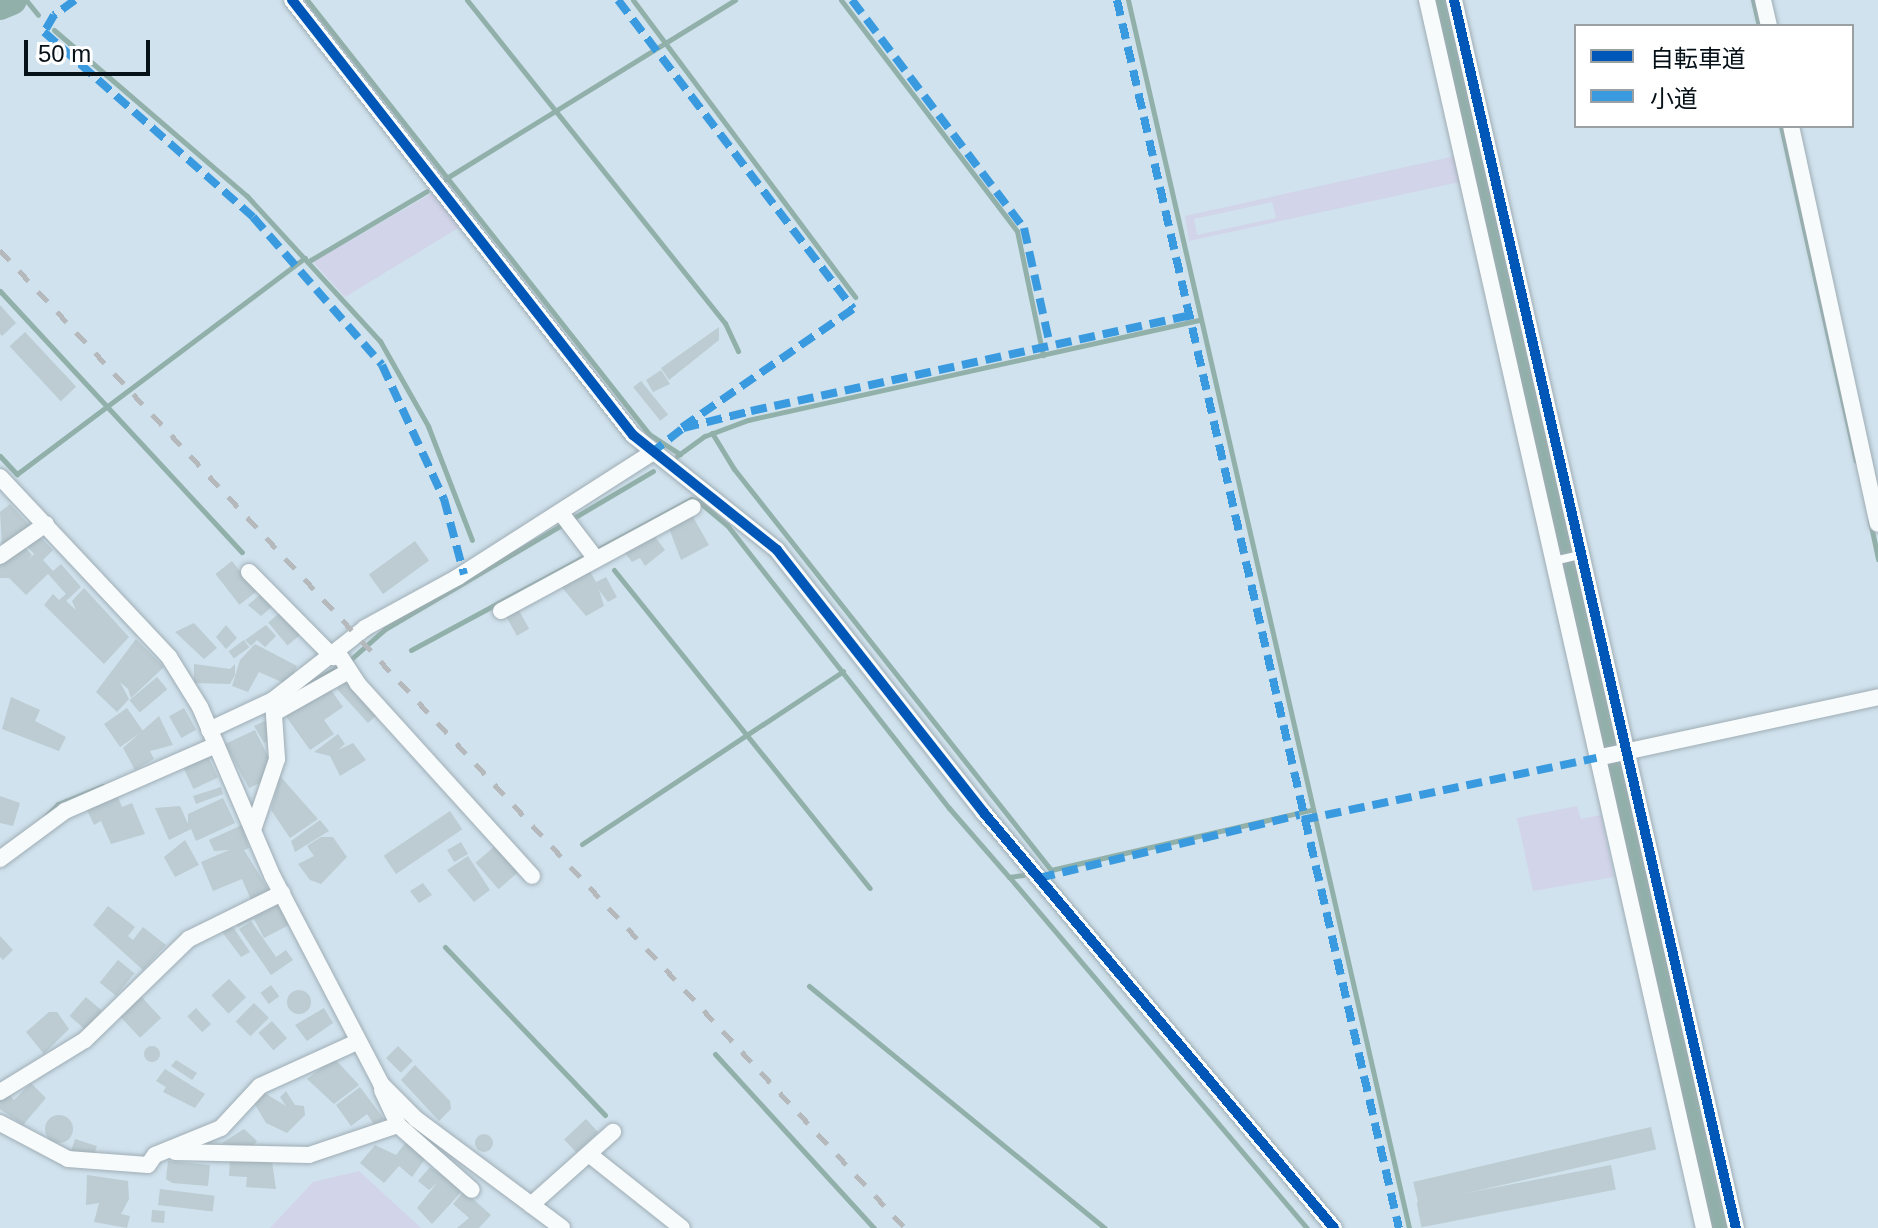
<!DOCTYPE html>
<html>
<head>
<meta charset="utf-8">
<style>
  body { margin:0 }
  #map { position:relative; width:1878px; height:1228px; overflow:hidden; background:#d0e2ed; font-family:Helvetica,"Noto Sans JP",sans-serif }
  div>[style] { position:absolute }
  .green>* { inset:0; background:#d2d4e9 }
  .stream>* { height:5px; margin:-2.5px; padding:0 2.5px; transform-origin:2.5px; border-radius:2.5px; background:#91b0a9 }
  .river>* { height:30px; margin:-15px; padding:0 15px; transform-origin:15px; border-radius:15px; background:#91b0a9 }
  .building>* { inset:0; background:#bcccd2; transform-origin:0 0 }
  .round { border-radius:50% }
  .roads { filter:drop-shadow(0 0 2px #9fadb5) drop-shadow(0 0 2px #9fadb5) }
  .service>* { height:8px; margin:-4px; padding:0 4px; transform-origin:4px; border-radius:4px; background:#f8fbfc }
  .minor>* { height:16px; margin:-8px; padding:0 8px; transform-origin:8px; border-radius:8px; background:#f8fbfc }
  .rail>* { height:5px; margin-top:-2.5px; transform-origin:0; background:repeating-linear-gradient(90deg,#b5b9bc 0 14px,transparent 0 28px) }
  .quiet>* { height:8px; margin-top:-4px; transform-origin:0; background:repeating-linear-gradient(90deg,#399adf 0 16px,transparent 0 24px) }
  .cycleway>* { height:10px; margin:-5px; padding:0 5px; transform-origin:5px; border-radius:5px; background:#0057b8 }
  span { translate:-50% -50%; white-space:nowrap; text-align:center; line-height:1.15; -webkit-text-stroke:8px #fff; paint-order:stroke }
  .legend { position:absolute; left:1574px; top:24px; width:280px; height:104px; box-sizing:border-box; background:#fff; border:2px solid #9ba0a3; margin:0; padding:10px 14px; list-style:none; font-size:24px; color:#061118 }
  .legend li { display:flex; align-items:center; gap:16px; height:40px }
  .legend b { width:40px; border:2px solid #9ba0a3 }
  .scale { position:absolute; left:24px; top:40px; width:126px; height:36px; box-sizing:border-box; border:4px solid #061118; border-top:0; padding-left:10px; font-size:24px; line-height:28px; white-space:nowrap; color:#061118; -webkit-text-stroke:6px #fff; paint-order:stroke }
</style>
</head>
<body>
<div id="map">
  <div class="green">
    <i style="clip-path:polygon(evenodd,1455px 156px,1460px 182px,1189px 241px,1185px 216px,1455px 156px,1272px 202px,1276px 218px,1197px 235px,1194px 219px,1272px 202px)"></i>
    <i style="clip-path:polygon(434px 192px,460px 227px,345px 297px,313px 262px)"></i>
    <i style="clip-path:polygon(1577px 806px,1581px 819px,1601px 815px,1614px 877px,1533px 891px,1517px 818px)"></i>
    <i style="clip-path:polygon(359px 1171px,421px 1228px,270px 1228px,313px 1182px)"></i>
  </div>
  <div class="stream">
    <i style="left:3px;top:0;width:4px;rotate:56deg"></i>
    <i style="left:26px;top:0;width:19px;rotate:51deg"></i>
    <i style="left:307px;top:0;width:553px;rotate:51.76deg"></i>
    <i style="left:649px;top:434px;width:37px;rotate:33deg"></i>
    <i style="left:467px;top:0;width:413px;rotate:51.4deg"></i>
    <i style="left:725px;top:323px;width:31px;rotate:65deg"></i>
    <i style="left:633px;top:0;width:371px;rotate:53.2deg"></i>
    <i style="left:841px;top:0;width:290px;rotate:52.7deg"></i>
    <i style="left:1017px;top:231px;width:127px;rotate:78.2deg"></i>
    <i style="left:1128px;top:0;width:1260px;rotate:77.11deg"></i>
    <i style="left:1753px;top:0;width:27px;rotate:77deg"></i>
    <i style="left:54px;top:30px;width:255px;rotate:40.7deg"></i>
    <i style="left:247px;top:196px;width:197px;rotate:47.5deg"></i>
    <i style="left:380px;top:341px;width:98px;rotate:60.5deg"></i>
    <i style="left:428px;top:426px;width:122px;rotate:68.9deg"></i>
    <i style="left:1781px;top:126px;width:343px;rotate:77.4deg"></i>
    <i style="left:445px;top:179px;width:341px;rotate:-31.7deg"></i>
    <i style="left:309px;top:261px;width:137px;rotate:-30.7deg"></i>
    <i style="left:0;top:291px;width:356px;rotate:47.2deg"></i>
    <i style="left:712px;top:433px;width:42px;rotate:58.6deg"></i>
    <i style="left:734px;top:469px;width:511px;rotate:51.67deg"></i>
    <i style="left:1051px;top:870px;width:266px;rotate:-13deg"></i>
    <i style="left:0;top:456px;width:25px;rotate:47deg"></i>
    <i style="left:17px;top:474px;width:360px;rotate:-36.9deg"></i>
    <i style="left:677px;top:456px;width:34px;rotate:-36deg"></i>
    <i style="left:705px;top:436px;width:46px;rotate:-20.4deg"></i>
    <i style="left:748px;top:420px;width:463px;rotate:-12.5deg"></i>
    <i style="left:1870px;top:521px;width:39px;rotate:78deg"></i>
    <i style="left:614px;top:570px;width:408px;rotate:51.2deg"></i>
    <i style="left:411px;top:650px;width:318px;rotate:-28.3deg"></i>
    <i style="left:691px;top:499px;width:7px;rotate:16deg"></i>
    <i style="left:698px;top:501px;width:38px;rotate:40deg"></i>
    <i style="left:727px;top:525px;width:360px;rotate:51.9deg"></i>
    <i style="left:949px;top:808px;width:91px;rotate:49deg"></i>
    <i style="left:1009px;top:877px;width:14px;rotate:-8deg"></i>
    <i style="left:295px;top:692px;width:64px;rotate:-30.2deg"></i>
    <i style="left:350px;top:660px;width:47px;rotate:-41.5deg"></i>
    <i style="left:385px;top:629px;width:311px;rotate:-30.5deg"></i>
    <i style="left:45px;top:817px;width:18px;rotate:-45deg"></i>
    <i style="left:58px;top:804px;width:48px;rotate:-21.8deg"></i>
    <i style="left:582px;top:844px;width:313px;rotate:-33.5deg"></i>
    <i style="left:1010px;top:878px;width:459px;rotate:49.7deg"></i>
    <i style="left:445px;top:947px;width:232px;rotate:46.4deg"></i>
    <i style="left:809px;top:986px;width:382px;rotate:39.3deg"></i>
    <i style="left:715px;top:1054px;width:236px;rotate:47.6deg"></i>
  </div>
  <div class="river">
    <i style="left:1440px;top:0;width:1260px;rotate:77.11deg"></i>
    <i style="left:0;top:5px;width:13px;rotate:-23deg"></i>
  </div>
  <div class="building">
    <i style="clip-path:polygon(0 305px,16px 323px,2px 336px,0 334px)"></i>
    <i style="clip-path:polygon(719px 327px,719px 340px,669px 380px,661px 368px)"></i>
    <i style="left:25px;top:332px;width:75px;height:21px;rotate:47deg"></i>
    <i style="clip-path:polygon(661px 370px,670px 384px,653px 392px,646px 380px)"></i>
    <i style="left:641px;top:381px;width:43px;height:10px;rotate:51deg"></i>
    <i style="clip-path:polygon(10px 504px,31px 527px,2px 546px,0 512px)"></i>
    <i style="clip-path:polygon(689px 510px,709px 545px,681px 560px,667px 523px)"></i>
    <i style="clip-path:polygon(649px 529px,665px 550px,645px 566px,640px 558px,632px 562px,620px 547px)"></i>
    <i style="clip-path:polygon(37px 534px,53px 550px,43px 560px,53px 571px,61px 564px,81px 587px,66px 601px,76px 610px,72px 601px,84px 588px,129px 637px,104px 664px,44px 605px,53px 594px,59px 600px,66px 594px,48px 574px,26px 595px,9px 578px,0 578px,0 565px,22px 544px,32px 555px,28px 560px,34px 554px,25px 544px)"></i>
    <i style="left:415px;top:541px;width:24px;height:57px;rotate:54deg"></i>
    <i style="left:232px;top:561px;width:39px;height:21px;rotate:52deg"></i>
    <i style="clip-path:polygon(588px 568px,596px 582px,606px 577px,617px 597px,608px 602px,599px 590px,604px 606px,586px 616px,559px 584px)"></i>
    <i style="clip-path:polygon(262px 593px,273px 606px,261px 616px,248px 605px)"></i>
    <i style="left:517px;top:607px;width:25px;height:14px;rotate:61deg"></i>
    <i style="left:282px;top:611px;width:30px;height:18px;rotate:50deg"></i>
    <i style="clip-path:polygon(194px 623px,217px 648px,204px 659px,175px 632px)"></i>
    <i style="clip-path:polygon(226px 625px,237px 638px,226px 649px,216px 637px)"></i>
    <i style="clip-path:polygon(266px 625px,276px 636px,265px 647px,257px 640px,251px 646px,245px 640px)"></i>
    <i style="clip-path:polygon(136px 639px,164px 667px,131px 698px,128px 689px,120px 682px,129px 699px,117px 712px,96px 692px)"></i>
    <i style="left:244px;top:640px;width:9px;height:19px;rotate:54deg"></i>
    <i style="clip-path:polygon(255px 644px,297px 666px,291px 680px,284px 683px,259px 672px,248px 692px,232px 686px,240px 660px)"></i>
    <i style="clip-path:polygon(194px 664px,230px 669px,235px 664px,235px 675px,230px 684px,194px 683px)"></i>
    <i style="clip-path:polygon(346px 676px,378px 714px,368px 723px,337px 689px)"></i>
    <i style="left:157px;top:677px;width:16px;height:36px;rotate:50deg"></i>
    <i style="clip-path:polygon(323px 689px,331px 690px,343px 707px,324px 720px,334px 734px,310px 750px,285px 715px)"></i>
    <i style="clip-path:polygon(11px 697px,40px 710px,35px 721px,66px 737px,59px 751px,2px 729px)"></i>
    <i style="left:127px;top:708px;width:28px;height:28px;rotate:55deg"></i>
    <i style="left:184px;top:708px;width:25px;height:17px;rotate:61deg"></i>
    <i style="clip-path:polygon(159px 716px,173px 745px,150px 751px,154px 759px,135px 770px,123px 748px)"></i>
    <i style="clip-path:polygon(269px 719px,275px 737px,264px 743px,254px 726px)"></i>
    <i style="clip-path:polygon(255px 730px,272px 764px,265px 767px,271px 778px,249px 788px,225px 744px)"></i>
    <i style="clip-path:polygon(338px 734px,345px 744px,338px 750px,353px 743px,366px 760px,340px 776px,330px 756px,314px 752px)"></i>
    <i style="left:207px;top:754px;width:26px;height:27px;rotate:65deg"></i>
    <i style="clip-path:polygon(280px 776px,318px 819px,290px 838px,271px 810px)"></i>
    <i style="clip-path:polygon(221px 787px,223px 794px,196px 804px,193px 796px)"></i>
    <i style="clip-path:polygon(0 796px,20px 803px,13px 826px,0 823px)"></i>
    <i style="clip-path:polygon(118px 797px,122px 807px,132px 803px,145px 834px,111px 844px,101px 821px,94px 825px,87px 810px)"></i>
    <i style="clip-path:polygon(223px 798px,235px 823px,196px 841px,191px 829px,169px 840px,155px 808px,180px 806px,188px 824px,188px 814px)"></i>
    <i style="left:450px;top:811px;width:22px;height:80px;rotate:56deg"></i>
    <i style="clip-path:polygon(320px 820px,329px 831px,295px 852px,291px 841px)"></i>
    <i style="clip-path:polygon(242px 825px,249px 848px,244px 850px,270px 892px,251px 900px,242px 879px,213px 891px,201px 862px,229px 850px,214px 851px,209px 840px)"></i>
    <i style="clip-path:polygon(321px 837px,333px 837px,347px 857px,321px 884px,310px 880px,298px 864px,314px 856px,307px 846px)"></i>
    <i style="clip-path:polygon(185px 840px,199px 865px,175px 877px,164px 857px)"></i>
    <i style="left:461px;top:842px;width:14px;height:16px;rotate:60deg"></i>
    <i style="left:496px;top:845px;width:35px;height:27px;rotate:49deg"></i>
    <i style="clip-path:polygon(468px 856px,490px 890px,474px 902px,447px 870px)"></i>
    <i style="clip-path:polygon(423px 883px,432px 895px,419px 903px,410px 891px)"></i>
    <i style="clip-path:polygon(276px 897px,289px 925px,264px 938px,254px 919px,238px 927px,233px 918px)"></i>
    <i style="clip-path:polygon(108px 906px,135px 927px,128px 936px,133px 940px,143px 927px,166px 945px,143px 970px,93px 925px)"></i>
    <i style="clip-path:polygon(229px 921px,250px 952px,241px 957px,219px 928px)"></i>
    <i style="clip-path:polygon(251px 921px,276px 957px,286px 950px,293px 960px,271px 975px,239px 929px)"></i>
    <i style="clip-path:polygon(0 936px,13px 950px,3px 960px,0 957px)"></i>
    <i style="left:118px;top:960px;width:21px;height:29px;rotate:39deg"></i>
    <i style="left:229px;top:979px;width:25px;height:24px;rotate:47deg"></i>
    <i style="left:271px;top:985px;width:14px;height:13px;rotate:54deg"></i>
    <i class="round" style="left:287px;top:990px;width:24px;height:24px"></i>
    <i style="left:136px;top:991px;width:37px;height:29px;rotate:47deg"></i>
    <i style="left:86px;top:997px;width:21px;height:25px;rotate:41deg"></i>
    <i style="left:254px;top:1003px;width:21px;height:26px;rotate:45deg"></i>
    <i style="left:196px;top:1008px;width:22px;height:12px;rotate:47deg"></i>
    <i style="clip-path:polygon(324px 1008px,333px 1023px,307px 1041px,295px 1025px)"></i>
    <i style="clip-path:polygon(49px 1012px,57px 1012px,69px 1029px,44px 1054px,26px 1032px)"></i>
    <i style="left:272px;top:1021px;width:23px;height:18px;rotate:49deg"></i>
    <i class="round" style="left:144px;top:1046px;width:16px;height:16px"></i>
    <i style="left:398px;top:1046px;width:21px;height:17px;rotate:45deg"></i>
    <i style="clip-path:polygon(334px 1058px,359px 1085px,334px 1104px,307px 1079px)"></i>
    <i style="clip-path:polygon(176px 1060px,197px 1073px,192px 1080px,171px 1066px)"></i>
    <i style="clip-path:polygon(415px 1065px,450px 1101px,451px 1109px,439px 1121px,401px 1080px)"></i>
    <i style="clip-path:polygon(165px 1069px,205px 1094px,195px 1108px,163px 1092px,166px 1087px,156px 1081px)"></i>
    <i style="clip-path:polygon(31px 1083px,46px 1098px,23px 1125px,0 1109px,0 1095px,5px 1090px,14px 1100px)"></i>
    <i style="clip-path:polygon(360px 1087px,384px 1119px,375px 1126px,367px 1114px,351px 1126px,336px 1105px)"></i>
    <i style="clip-path:polygon(286px 1091px,295px 1105px,304px 1106px,305px 1115px,287px 1133px,266px 1123px,253px 1101px,263px 1092px,286px 1106px,280px 1097px)"></i>
    <i class="round" style="left:45px;top:1115px;width:28px;height:28px"></i>
    <i style="left:586px;top:1119px;width:18px;height:30px;rotate:47deg"></i>
    <i style="left:1651px;top:1127px;width:23px;height:244px;rotate:77deg"></i>
    <i style="clip-path:polygon(244px 1129px,257px 1141px,249px 1151px,222px 1143px)"></i>
    <i class="round" style="left:475px;top:1134px;width:18px;height:18px"></i>
    <i style="left:75px;top:1139px;width:23px;height:13px;rotate:18deg"></i>
    <i style="clip-path:polygon(407px 1141px,425px 1159px,412px 1177px,399px 1166px,384px 1183px,360px 1163px,375px 1145px,396px 1155px)"></i>
    <i style="clip-path:polygon(230px 1160px,272px 1162px,276px 1189px,246px 1187px,247px 1177px,229px 1176px)"></i>
    <i style="clip-path:polygon(168px 1161px,210px 1165px,208px 1186px,172px 1183px,166px 1179px)"></i>
    <i style="left:1611px;top:1165px;width:25px;height:198px;rotate:79deg"></i>
    <i style="clip-path:polygon(430px 1167px,464px 1189px,432px 1224px,417px 1208px,437px 1183px,429px 1190px,418px 1181px)"></i>
    <i style="clip-path:polygon(87px 1175px,128px 1181px,129px 1199px,121px 1214px,130px 1216px,127px 1228px,94px 1222px,99px 1203px,86px 1205px)"></i>
    <i style="left:160px;top:1189px;width:55px;height:16px;rotate:7deg"></i>
    <i style="clip-path:polygon(464px 1191px,491px 1215px,479px 1228px,457px 1228px,469px 1218px,453px 1204px)"></i>
    <i style="left:152px;top:1210px;width:13px;height:12px;rotate:4deg"></i>
  </div>
  <div class="roads">
    <div class="service">
      <i style="left:1554px;top:561px;width:28px;rotate:-13deg"></i>
    </div>
    <div class="minor">
      <i style="left:292px;top:0;width:553px;rotate:51.91deg"></i>
      <i style="left:633px;top:435px;width:184px;rotate:38.6deg"></i>
      <i style="left:777px;top:550px;width:335px;rotate:51.8deg"></i>
      <i style="left:984px;top:813px;width:543px;rotate:49.86deg"></i>
      <i style="left:1427px;top:0;width:1259px;rotate:77.29deg"></i>
      <i style="left:1454px;top:0;width:1260px;rotate:77.07deg"></i>
      <i style="left:1763px;top:0;width:27px;rotate:77deg"></i>
      <i style="left:1791px;top:126px;width:407px;rotate:77.7deg"></i>
      <i style="left:0;top:477px;width:247px;rotate:46.8deg"></i>
      <i style="left:169px;top:657px;width:59px;rotate:58.2deg"></i>
      <i style="left:200px;top:707px;width:185px;rotate:66.8deg"></i>
      <i style="left:273px;top:877px;width:233px;rotate:62.4deg"></i>
      <i style="left:381px;top:1084px;width:49px;rotate:45deg"></i>
      <i style="left:416px;top:1119px;width:182px;rotate:36.7deg"></i>
      <i style="left:561px;top:513px;width:58px;rotate:52.7deg"></i>
      <i style="left:0;top:556px;width:56px;rotate:-34.8deg"></i>
      <i style="left:249px;top:572px;width:120px;rotate:45.3deg"></i>
      <i style="left:501px;top:611px;width:218px;rotate:-28.4deg"></i>
      <i style="left:338px;top:653px;width:37px;rotate:57deg"></i>
      <i style="left:358px;top:684px;width:259px;rotate:47.8deg"></i>
      <i style="left:276px;top:712px;width:84px;rotate:-29.3deg"></i>
      <i style="left:209px;top:730px;width:71px;rotate:-25.1deg"></i>
      <i style="left:273px;top:700px;width:117px;rotate:-38deg"></i>
      <i style="left:365px;top:628px;width:106px;rotate:-28.7deg"></i>
      <i style="left:458px;top:577px;width:228px;rotate:-32.6deg"></i>
      <i style="left:1597px;top:758px;width:288px;rotate:-12.2deg"></i>
      <i style="left:253px;top:830px;width:75px;rotate:-71.3deg"></i>
      <i style="left:277px;top:759px;width:59px;rotate:-93.9deg"></i>
      <i style="left:0;top:859px;width:81px;rotate:-36.4deg"></i>
      <i style="left:65px;top:811px;width:165px;rotate:-23.6deg"></i>
      <i style="left:382px;top:1090px;width:38px;rotate:65deg"></i>
      <i style="left:398px;top:1125px;width:98px;rotate:41.3deg"></i>
      <i style="left:0;top:1092px;width:100px;rotate:-31.5deg"></i>
      <i style="left:85px;top:1040px;width:145px;rotate:-44.2deg"></i>
      <i style="left:189px;top:939px;width:104px;rotate:-26.3deg"></i>
      <i style="left:0;top:1123px;width:77px;rotate:27.9deg"></i>
      <i style="left:68px;top:1159px;width:80px;rotate:4.3deg"></i>
      <i style="left:148px;top:1165px;width:12px;rotate:-55deg"></i>
      <i style="left:155px;top:1155px;width:71px;rotate:-22.2deg"></i>
      <i style="left:221px;top:1128px;width:57px;rotate:-47.1deg"></i>
      <i style="left:260px;top:1086px;width:104px;rotate:-24.4deg"></i>
      <i style="left:175px;top:1152px;width:134px;rotate:1.3deg"></i>
      <i style="left:309px;top:1155px;width:94px;rotate:-18.6deg"></i>
      <i style="left:590px;top:1155px;width:117px;rotate:38.4deg"></i>
      <i style="left:531px;top:1205px;width:110px;rotate:-41.7deg"></i>
    </div>
  </div>
  <div class="rail">
    <i style="left:0;top:250px;width:1332px;rotate:47.22deg"></i>
  </div>
  <div class="quiet">
    <i style="left:75px;top:0;width:26px;rotate:144deg"></i>
    <i style="left:54px;top:15px;width:20px;rotate:120deg"></i>
    <i style="left:44px;top:32px;width:279px;rotate:41.5deg"></i>
    <i style="left:253px;top:217px;width:196px;rotate:48.9deg"></i>
    <i style="left:382px;top:365px;width:148px;rotate:65.2deg"></i>
    <i style="left:444px;top:499px;width:78px;rotate:75.1deg"></i>
    <i style="left:618px;top:0;width:388px;rotate:52.7deg"></i>
    <i style="left:853px;top:309px;width:214px;rotate:145.3deg"></i>
    <i style="left:852px;top:0;width:286px;rotate:53deg"></i>
    <i style="left:1024px;top:228px;width:120px;rotate:77.5deg"></i>
    <i style="left:1117px;top:0;width:1260px;rotate:77.07deg"></i>
    <i style="left:650px;top:454px;width:42px;rotate:-38.2deg"></i>
    <i style="left:683px;top:428px;width:70px;rotate:-14deg"></i>
    <i style="left:751px;top:411px;width:446px;rotate:-12.3deg"></i>
    <i style="left:1302px;top:820px;width:301px;rotate:-11.9deg"></i>
    <i style="left:1039px;top:878px;width:268px;rotate:-13.6deg"></i>
  </div>
  <div class="cycleway">
    <i style="left:292px;top:0;width:553px;rotate:51.91deg"></i>
    <i style="left:633px;top:435px;width:184px;rotate:38.6deg"></i>
    <i style="left:777px;top:550px;width:335px;rotate:51.8deg"></i>
    <i style="left:984px;top:813px;width:543px;rotate:49.86deg"></i>
    <i style="left:1454px;top:0;width:1260px;rotate:77.07deg"></i>
  </div>
  <ul class="legend">
  <li><b style="height:10px;background:#0057b8"></b>自転車道</li>
  <li><b style="height:10px;background:#399adf"></b>小道</li>
  </ul>
  <div class="scale">50 m</div>
</div>
</body>
</html>
